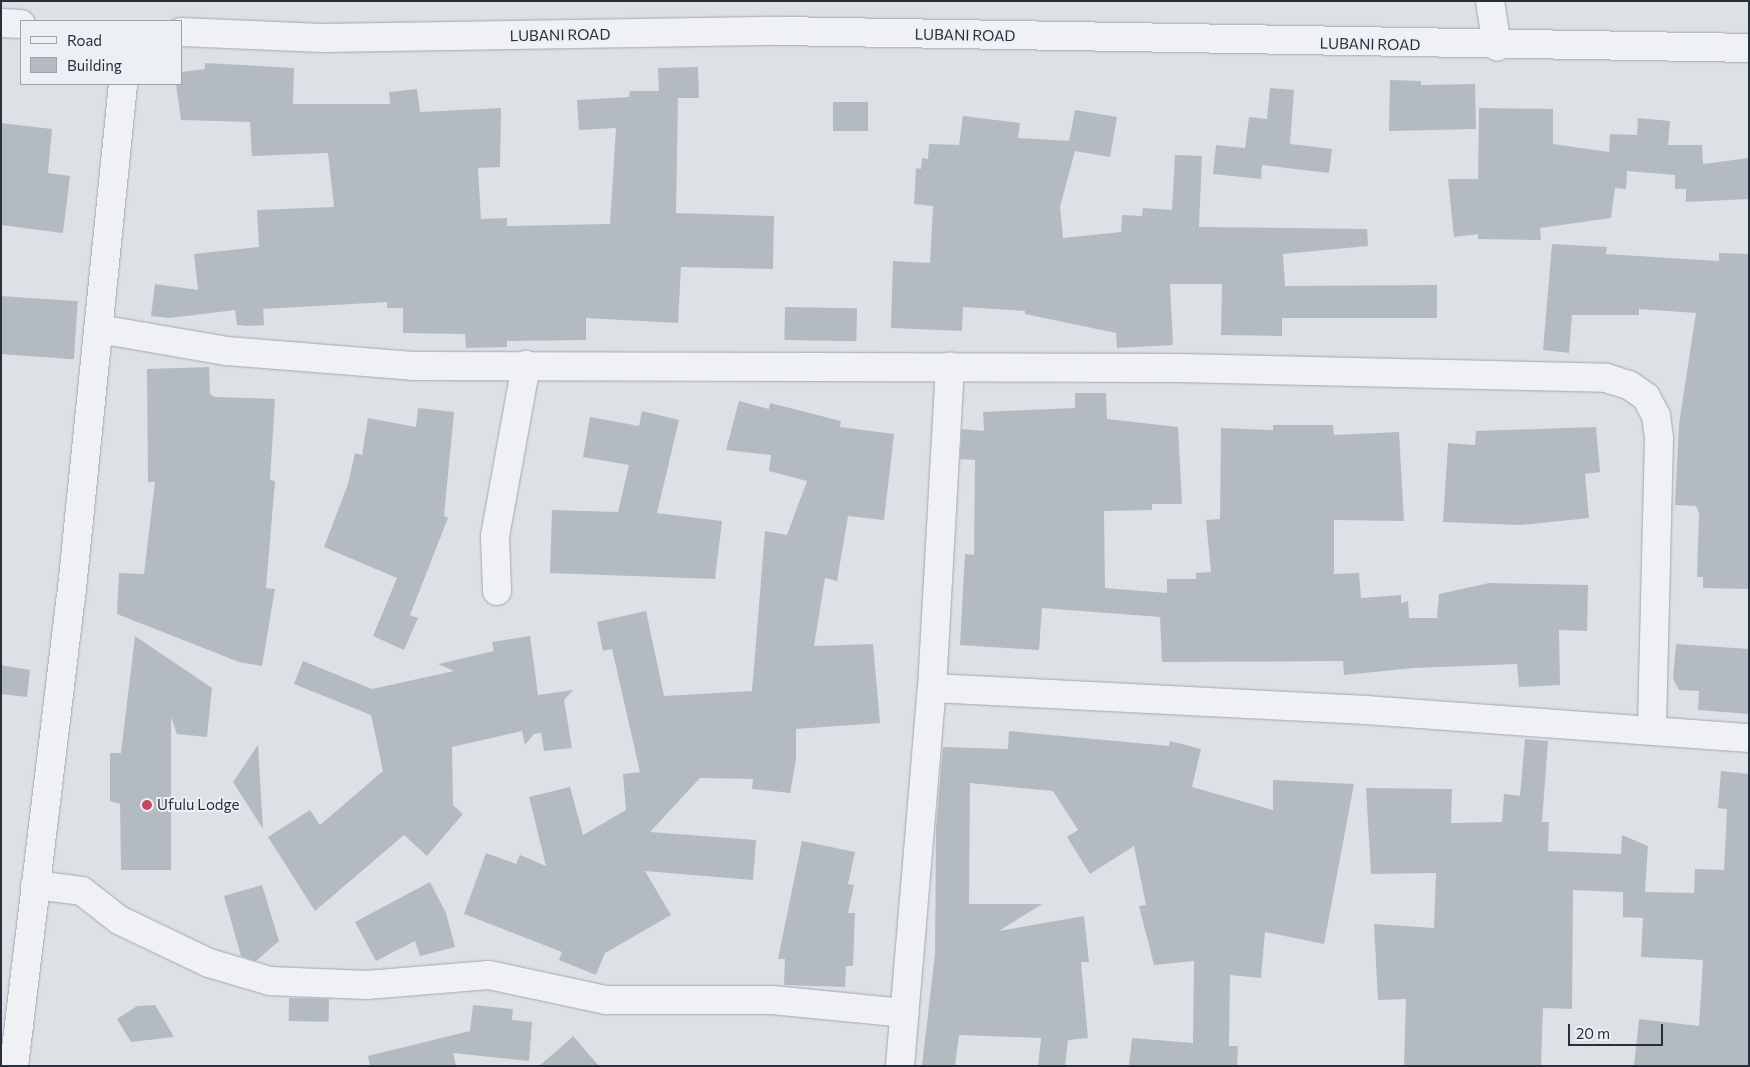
<!DOCTYPE html>
<html>
<head>
<meta charset="utf-8">
<style>
  body { margin:0 }
  #map { position:relative; width:1750px; height:1067px; overflow:hidden; background:#dde1e6; font-family:Commissioner,sans-serif }
  div>[style] { position:absolute }
  .building>* { inset:0; background:#b4bac2; transform-origin:0 0 }
  .roads { filter:drop-shadow(0 0 1px #a3a8b0) drop-shadow(0 0 1px #a3a8b0) }
  .minor>* { height:28px; margin:-14px; padding:0 14px; transform-origin:14px; border-radius:14px; background:#eff1f5 }
  .dots>* { width:14px; height:14px; translate:-50% -50%; box-sizing:border-box; border:2px solid #ecf0f4; border-radius:50% }
  span { translate:-50% -50%; white-space:nowrap; text-align:center; line-height:1.15; -webkit-text-stroke:4px #ecf0f4; paint-order:stroke }
  .street-label { font-size:15px; color:#272f3c }
  .poi-label { font-size:15px; color:#272f3c }
  .left { translate:0 -50%; text-align:left }
  .frame { position:absolute; inset:0; border:2px solid #272f3c; pointer-events:none }
  .legend { position:absolute; left:20px; top:20px; width:162px; height:65px; box-sizing:border-box; background:#ecf0f4; border:1px solid #9da3aa; margin:0; padding:6px 9px; list-style:none; font-size:15px; color:#272f3c }
  .legend li { display:flex; align-items:center; gap:10px; height:25px }
  .legend b { width:25px; border:1px solid #9da3aa }
  .scale { position:absolute; left:1568px; top:1024px; width:95px; height:22px; box-sizing:border-box; border:2px solid #272f3c; border-top:0; padding-left:6px; font-size:15px; line-height:18px; white-space:nowrap; color:#272f3c; -webkit-text-stroke:4px #ecf0f4; paint-order:stroke }
</style>
</head>
<body>
<div id="map">
  <div class="building">
    <i style="clip-path:polygon(205px 63px,294px 68px,293px 104px,390px 104px,389px 92px,417px 89px,420px 112px,501px 108px,500px 167px,478px 168px,481px 219px,507px 218px,507px 226px,610px 224px,616px 128px,579px 130px,577px 100px,629px 97px,630px 91px,659px 91px,658px 68px,698px 67px,699px 98px,678px 98px,676px 213px,774px 216px,773px 269px,681px 267px,678px 323px,586px 318px,586px 340px,507px 341px,507px 347px,466px 348px,465px 334px,403px 333px,403px 308px,387px 308px,387px 302px,263px 309px,264px 325px,248px 326px,237px 325px,235px 310px,170px 318px,151px 316px,155px 284px,198px 290px,194px 254px,259px 247px,257px 210px,334px 207px,328px 153px,252px 156px,250px 122px,181px 120px,176px 84px,181px 84px,181px 72px,205px 69px)"></i>
    <i style="clip-path:polygon(1390px 80px,1421px 81px,1421px 85px,1475px 84px,1476px 129px,1389px 131px)"></i>
    <i style="clip-path:polygon(1270px 88px,1294px 90px,1290px 144px,1332px 149px,1329px 173px,1262px 165px,1261px 179px,1213px 174px,1216px 145px,1245px 148px,1249px 117px,1267px 119px)"></i>
    <i style="left:833px;top:102px;width:35px;height:29px"></i>
    <i style="clip-path:polygon(1479px 108px,1553px 109px,1553px 144px,1609px 152px,1610px 134px,1637px 135px,1638px 118px,1670px 121px,1668px 145px,1702px 145px,1703px 164px,1749px 158px,1749px 199px,1686px 202px,1686px 189px,1675px 189px,1675px 175px,1627px 171px,1626px 189px,1615px 188px,1611px 218px,1540px 228px,1541px 240px,1478px 239px,1478px 234px,1454px 237px,1448px 179px,1478px 179px)"></i>
    <i style="clip-path:polygon(1075px 110px,1117px 117px,1110px 157px,1075px 151px,1060px 207px,1063px 238px,1121px 232px,1122px 215px,1142px 216px,1143px 208px,1172px 210px,1175px 155px,1202px 156px,1199px 227px,1367px 229px,1368px 246px,1283px 254px,1285px 286px,1437px 285px,1437px 318px,1282px 318px,1282px 336px,1221px 335px,1222px 284px,1170px 284px,1173px 345px,1117px 348px,1116px 333px,1025px 314px,1025px 311px,963px 307px,962px 331px,891px 328px,893px 261px,930px 263px,933px 206px,914px 204px,916px 168px,921px 169px,922px 158px,928px 159px,929px 144px,959px 145px,963px 116px,1020px 123px,1018px 138px,1069px 141px)"></i>
    <i style="clip-path:polygon(1px 123px,52px 129px,48px 173px,70px 176px,63px 233px,1px 225px)"></i>
    <i style="clip-path:polygon(1552px 244px,1607px 247px,1606px 254px,1719px 261px,1719px 253px,1749px 254px,1749px 589px,1703px 588px,1703px 577px,1697px 577px,1699px 513px,1696px 506px,1675px 505px,1679px 424px,1696px 313px,1639px 309px,1639px 315px,1572px 315px,1569px 353px,1543px 350px)"></i>
    <i style="left:1px;top:296px;width:77px;height:58px;rotate:4deg"></i>
    <i style="left:785px;top:307px;width:72px;height:33px;rotate:1deg"></i>
    <i style="clip-path:polygon(209px 367px,210px 394px,215px 397px,275px 399px,270px 480px,275px 481px,266px 588px,275px 589px,262px 666px,239px 662px,117px 614px,119px 573px,144px 574px,155px 482px,148px 482px,147px 369px)"></i>
    <i style="clip-path:polygon(1075px 393px,1106px 393px,1107px 419px,1178px 427px,1182px 504px,1152px 504px,1152px 510px,1104px 511px,1105px 588px,1167px 593px,1167px 579px,1196px 579px,1196px 573px,1211px 572px,1206px 520px,1220px 519px,1221px 428px,1273px 430px,1273px 425px,1333px 425px,1334px 435px,1399px 432px,1404px 521px,1334px 520px,1334px 574px,1359px 573px,1361px 598px,1401px 595px,1401px 603px,1408px 601px,1409px 618px,1437px 618px,1439px 594px,1489px 583px,1588px 585px,1587px 631px,1559px 630px,1560px 685px,1519px 687px,1517px 664px,1414px 668px,1344px 675px,1343px 661px,1162px 662px,1160px 617px,1042px 608px,1039px 650px,960px 645px,965px 554px,974px 555px,975px 460px,960px 459px,962px 429px,984px 431px,983px 412px,1075px 408px)"></i>
    <i style="clip-path:polygon(739px 401px,769px 409px,770px 403px,841px 421px,840px 427px,894px 434px,884px 520px,848px 516px,837px 581px,825px 578px,814px 646px,873px 644px,880px 723px,796px 729px,796px 760px,790px 793px,752px 789px,753px 779px,700px 778px,650px 832px,756px 840px,753px 880px,645px 871px,671px 915px,605px 953px,596px 975px,559px 960px,562px 952px,464px 914px,486px 853px,516px 864px,520px 855px,546px 866px,529px 797px,570px 787px,583px 835px,626px 810px,623px 774px,640px 772px,612px 649px,603px 651px,597px 622px,646px 611px,664px 696px,752px 691px,765px 531px,787px 535px,807px 481px,769px 471px,771px 455px,726px 450px)"></i>
    <i style="clip-path:polygon(418px 408px,454px 412px,444px 516px,448px 518px,410px 615px,418px 618px,404px 650px,373px 636px,397px 578px,324px 547px,348px 484px,355px 453px,362px 455px,368px 418px,416px 427px)"></i>
    <i style="clip-path:polygon(642px 411px,679px 420px,657px 513px,722px 521px,715px 579px,550px 573px,552px 510px,618px 512px,629px 465px,583px 457px,590px 417px,639px 426px)"></i>
    <i style="clip-path:polygon(1596px 427px,1600px 472px,1585px 474px,1589px 518px,1521px 525px,1443px 522px,1448px 443px,1475px 445px,1476px 431px)"></i>
    <i style="clip-path:polygon(135px 636px,212px 688px,207px 737px,177px 734px,171px 717px,171px 870px,121px 870px,120px 804px,110px 801px,110px 753px,121px 753px)"></i>
    <i style="clip-path:polygon(530px 636px,538px 695px,573px 690px,564px 700px,572px 748px,544px 751px,541px 733px,534px 734px,525px 745px,522px 731px,452px 747px,453px 805px,463px 814px,427px 856px,404px 835px,315px 911px,268px 837px,310px 810px,320px 825px,383px 771px,371px 715px,294px 684px,303px 661px,372px 689px,454px 671px,438px 664px,494px 651px,492px 642px)"></i>
    <i style="clip-path:polygon(1676px 644px,1749px 649px,1749px 714px,1698px 710px,1699px 691px,1679px 690px,1673px 679px)"></i>
    <i style="clip-path:polygon(1px 665px,30px 670px,27px 697px,1px 694px)"></i>
    <i style="clip-path:polygon(1009px 731px,1169px 746px,1170px 741px,1201px 749px,1192px 787px,1273px 810px,1273px 780px,1354px 784px,1324px 944px,1265px 932px,1261px 978px,1230px 975px,1229px 1046px,1238px 1046px,1237px 1066px,1129px 1066px,1132px 1038px,1193px 1043px,1194px 961px,1154px 965px,1139px 906px,1146px 905px,1134px 846px,1090px 874px,1067px 837px,1078px 830px,1053px 791px,970px 783px,969px 904px,1042px 904px,999px 931px,1084px 916px,1089px 962px,1081px 962px,1088px 1038px,1068px 1040px,1065px 1066px,1038px 1066px,1041px 1038px,959px 1035px,955px 1066px,922px 1066px,935px 954px,936px 829px,943px 747px,1008px 749px)"></i>
    <i style="clip-path:polygon(1525px 739px,1548px 741px,1542px 822px,1549px 822px,1548px 851px,1621px 854px,1622px 835px,1648px 846px,1645px 892px,1694px 893px,1695px 869px,1724px 870px,1727px 809px,1718px 808px,1721px 771px,1749px 774px,1749px 1066px,1634px 1066px,1639px 1019px,1699px 1026px,1703px 960px,1641px 957px,1643px 918px,1623px 917px,1623px 892px,1573px 890px,1572px 1009px,1543px 1008px,1541px 1066px,1404px 1066px,1406px 999px,1378px 1000px,1374px 924px,1434px 928px,1436px 873px,1371px 874px,1366px 788px,1452px 789px,1451px 823px,1502px 822px,1504px 794px,1520px 796px)"></i>
    <i style="clip-path:polygon(258px 745px,263px 829px,233px 782px)"></i>
    <i style="clip-path:polygon(802px 841px,855px 852px,848px 884px,854px 885px,848px 913px,855px 913px,853px 966px,846px 966px,845px 987px,784px 985px,785px 959px,778px 959px)"></i>
    <i style="clip-path:polygon(430px 882px,446px 913px,455px 947px,420px 956px,415px 941px,376px 961px,355px 922px)"></i>
    <i style="clip-path:polygon(262px 885px,279px 941px,256px 961px,241px 956px,224px 896px)"></i>
    <i style="left:289px;top:998px;width:40px;height:23px;rotate:1deg"></i>
    <i style="clip-path:polygon(155px 1005px,174px 1037px,131px 1042px,117px 1019px,137px 1006px)"></i>
    <i style="clip-path:polygon(473px 1005px,513px 1009px,512px 1020px,532px 1022px,529px 1061px,453px 1053px,456px 1066px,370px 1066px,368px 1056px,470px 1031px)"></i>
    <i style="clip-path:polygon(573px 1036px,599px 1066px,539px 1066px,567px 1042px)"></i>
  </div>
  <div class="roads">
    <div class="minor">
      <i style="left:1490px;top:1px;width:46px;rotate:81.2deg"></i>
      <i style="left:1px;top:23px;width:20px;rotate:3deg"></i>
      <i style="left:181px;top:32px;width:141px;rotate:2.4deg"></i>
      <i style="left:322px;top:38px;width:457px;rotate:-0.9deg"></i>
      <i style="left:779px;top:31px;width:970px;rotate:1deg"></i>
      <i style="left:99px;top:329px;width:130px;rotate:9.8deg"></i>
      <i style="left:227px;top:351px;width:186px;rotate:4.6deg"></i>
      <i style="left:412px;top:366px;width:768px;rotate:0.15deg"></i>
      <i style="left:1180px;top:368px;width:426px;rotate:1.3deg"></i>
      <i style="left:1606px;top:378px;width:24px;rotate:17deg"></i>
      <i style="left:1629px;top:385px;width:21px;rotate:35deg"></i>
      <i style="left:1646px;top:397px;width:21px;rotate:62deg"></i>
      <i style="left:1656px;top:416px;width:22px;rotate:82deg"></i>
      <i style="left:1659px;top:438px;width:291px;rotate:91.4deg"></i>
      <i style="left:497px;top:591px;width:55px;rotate:-92.1deg"></i>
      <i style="left:495px;top:536px;width:174px;rotate:-79.7deg"></i>
      <i style="left:932px;top:688px;width:435px;rotate:2.9deg"></i>
      <i style="left:1366px;top:710px;width:384px;rotate:4.2deg"></i>
      <i style="left:35px;top:885px;width:47px;rotate:7.3deg"></i>
      <i style="left:82px;top:891px;width:47px;rotate:38.1deg"></i>
      <i style="left:119px;top:920px;width:100px;rotate:25.5deg"></i>
      <i style="left:209px;top:963px;width:64px;rotate:16.4deg"></i>
      <i style="left:270px;top:981px;width:97px;rotate:2.4deg"></i>
      <i style="left:367px;top:985px;width:122px;rotate:-4.7deg"></i>
      <i style="left:489px;top:975px;width:120px;rotate:12.1deg"></i>
      <i style="left:606px;top:1000px;width:166px"></i>
      <i style="left:772px;top:1000px;width:133px;rotate:5.6deg"></i>
      <i style="left:14px;top:1066px;width:471px;rotate:-83.1deg"></i>
      <i style="left:71px;top:598px;width:517px;rotate:-84.22deg"></i>
      <i style="left:900px;top:1066px;width:379px;rotate:-85.2deg"></i>
      <i style="left:932px;top:688px;width:322px;rotate:-86.8deg"></i>
    </div>
  </div>
  <div class="dots">
    <i style="left:147px;top:805px;background:#c6475f"></i>
  </div>
  <div class="street-label">
    <span style="left:560px;top:35px;rotate:-1deg">LUBANI ROAD</span>
    <span style="left:965px;top:35px;rotate:1deg">LUBANI ROAD</span>
    <span style="left:1370px;top:44px;rotate:1deg">LUBANI ROAD</span>
  </div>
  <div class="poi-label">
    <span class="left" style="left:157px;top:805px">Ufulu Lodge</span>
  </div>
  <div class="frame"></div>
  <ul class="legend">
  <li><b style="height:6px;background:#eff1f5"></b>Road</li>
  <li><b style="height:14px;background:#b4bac2"></b>Building</li>
  </ul>
  <div class="scale">20 m</div>
</div>
</body>
</html>
